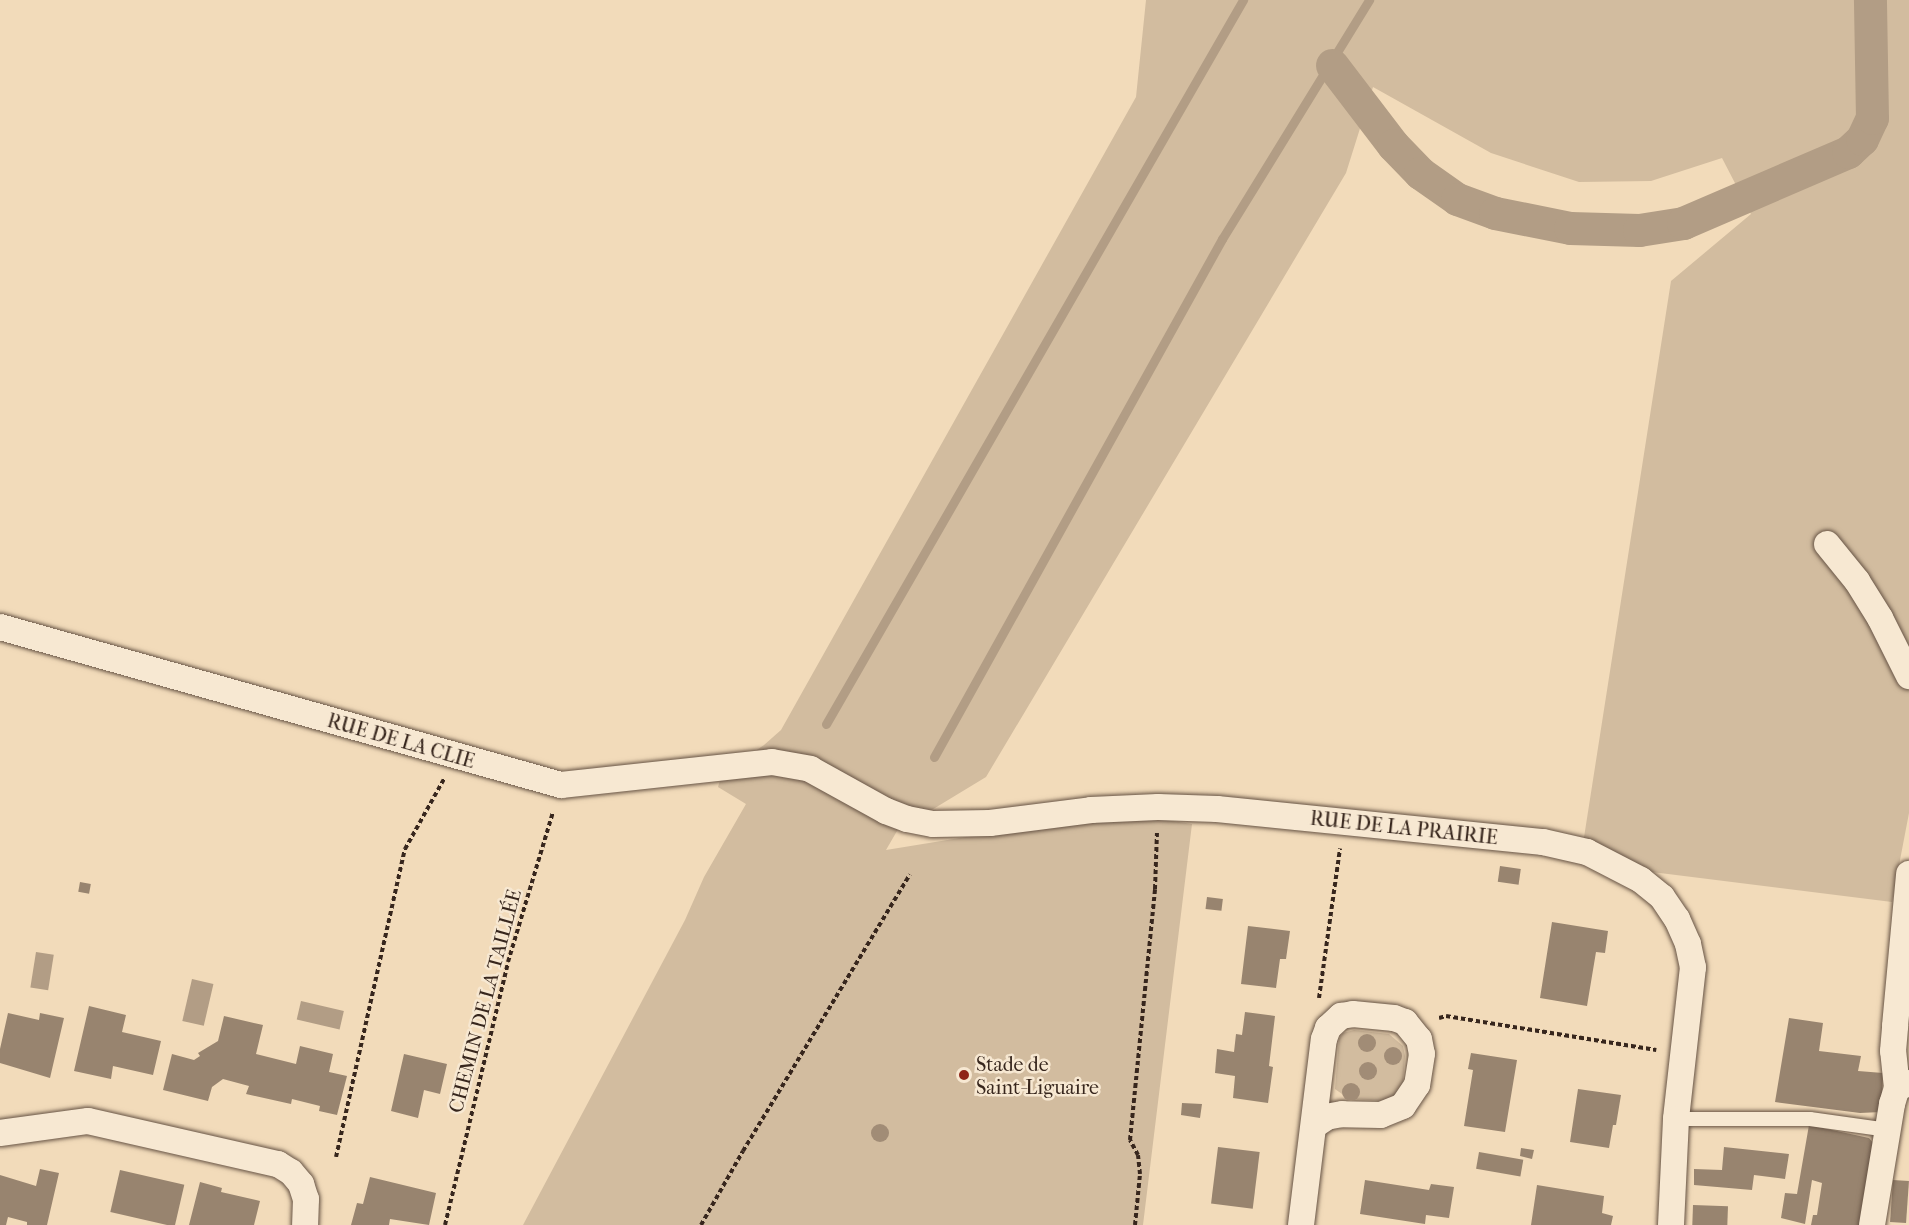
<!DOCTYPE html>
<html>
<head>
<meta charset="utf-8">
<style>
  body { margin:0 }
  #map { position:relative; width:1909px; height:1225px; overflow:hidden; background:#f2dbba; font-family:"IM FELL French Canon",serif }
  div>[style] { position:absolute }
  .green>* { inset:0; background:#d2bc9f }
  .water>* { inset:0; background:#b29d85; transform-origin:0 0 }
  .stream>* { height:9px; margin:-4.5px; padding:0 4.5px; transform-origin:4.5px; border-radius:4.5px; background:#b29d85 }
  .canal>* { height:33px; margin:-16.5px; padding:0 16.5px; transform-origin:16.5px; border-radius:16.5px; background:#b29d85 }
  .building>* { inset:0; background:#98846f; transform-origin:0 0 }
  .path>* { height:4px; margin-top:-2px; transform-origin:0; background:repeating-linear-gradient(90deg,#37261d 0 4.5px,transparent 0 7.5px) }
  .roads { filter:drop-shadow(0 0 2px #665344) drop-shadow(0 0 2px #665344) }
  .service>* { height:14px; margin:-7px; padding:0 7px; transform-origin:7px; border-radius:7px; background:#f7e8d2 }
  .minor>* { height:26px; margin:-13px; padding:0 13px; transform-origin:13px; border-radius:13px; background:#f7e8d2 }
  .trees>* { width:18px; height:18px; margin:-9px; border-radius:50%; background:#a18c76 }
  .dots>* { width:16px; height:16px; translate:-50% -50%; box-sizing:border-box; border:3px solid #f7e8d2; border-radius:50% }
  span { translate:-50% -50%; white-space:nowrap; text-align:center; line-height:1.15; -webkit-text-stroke:5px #f7e8d2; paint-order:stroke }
  .street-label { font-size:20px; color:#37261d }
  .poi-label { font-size:20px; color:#37261d }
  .left { translate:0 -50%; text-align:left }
</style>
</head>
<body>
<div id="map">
  <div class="green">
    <i style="clip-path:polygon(1146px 0,1909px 0,1909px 813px,1892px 902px,1580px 863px,1671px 281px,1751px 214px,1722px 158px,1651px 181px,1579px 182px,1491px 153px,1373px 87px,1346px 173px,986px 777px,897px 831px,886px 850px,1027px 827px,1139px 816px,1192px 824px,1143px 1225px,523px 1225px,685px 920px,704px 877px,746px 804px,718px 787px,722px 774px,764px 745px,781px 730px,1136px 97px)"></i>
    <i style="clip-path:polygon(1354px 1030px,1389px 1034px,1403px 1046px,1405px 1056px,1403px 1082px,1400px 1091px,1388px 1101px,1349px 1099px,1335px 1089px,1339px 1039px,1343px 1033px)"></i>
  </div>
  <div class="water">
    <i style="left:36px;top:952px;width:18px;height:36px;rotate:9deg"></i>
    <i style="left:192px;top:979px;width:22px;height:43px;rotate:13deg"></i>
    <i style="left:301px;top:1001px;width:44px;height:19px;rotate:13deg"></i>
  </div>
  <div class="stream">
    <i style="left:826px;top:724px;width:836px;rotate:-60.06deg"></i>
    <i style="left:934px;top:757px;width:593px;rotate:-60.93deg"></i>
    <i style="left:1222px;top:239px;width:281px;rotate:-58.4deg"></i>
  </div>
  <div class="canal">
    <i style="left:1332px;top:65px;width:101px;rotate:52.7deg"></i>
    <i style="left:1393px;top:145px;width:39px;rotate:46deg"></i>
    <i style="left:1420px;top:173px;width:45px;rotate:35.1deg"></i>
    <i style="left:1457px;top:199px;width:40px;rotate:20.2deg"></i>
    <i style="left:1495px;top:213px;width:76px;rotate:11.3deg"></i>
    <i style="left:1570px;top:228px;width:69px;rotate:1.7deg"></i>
    <i style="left:1639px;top:230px;width:45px;rotate:-9deg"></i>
    <i style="left:1683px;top:223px;width:180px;rotate:-23.3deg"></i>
    <i style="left:1848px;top:152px;width:19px;rotate:-43deg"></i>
    <i style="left:1862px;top:139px;width:23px;rotate:-65deg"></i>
    <i style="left:1872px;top:118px;width:118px;rotate:-91deg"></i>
  </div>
  <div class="building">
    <i style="left:1500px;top:866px;width:21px;height:16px;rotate:8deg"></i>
    <i style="left:80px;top:882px;width:11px;height:10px;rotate:10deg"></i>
    <i style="left:1207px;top:897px;width:16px;height:12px;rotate:7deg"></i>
    <i style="clip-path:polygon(1552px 922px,1608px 931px,1605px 953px,1596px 952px,1587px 1006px,1540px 998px)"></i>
    <i style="clip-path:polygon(1248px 926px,1290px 931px,1286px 959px,1280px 959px,1276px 988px,1241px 984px)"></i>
    <i style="clip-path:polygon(89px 1006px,126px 1015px,122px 1032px,161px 1041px,153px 1075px,113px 1066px,111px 1079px,74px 1071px)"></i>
    <i style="clip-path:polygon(1245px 1012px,1275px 1016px,1269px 1066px,1273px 1067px,1268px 1103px,1233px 1098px,1235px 1076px,1215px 1073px,1217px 1049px,1234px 1052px,1236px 1034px,1242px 1035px)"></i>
    <i style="clip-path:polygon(8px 1013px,39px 1020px,40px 1013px,64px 1018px,50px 1078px,0 1063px,0 1049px)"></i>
    <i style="clip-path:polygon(224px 1016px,263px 1025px,256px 1054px,296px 1064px,300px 1046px,333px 1054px,329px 1072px,347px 1076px,337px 1115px,319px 1111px,320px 1106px,292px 1099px,291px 1104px,246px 1094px,249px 1086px,223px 1079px,212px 1087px,208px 1101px,163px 1090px,172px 1054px,194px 1060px,200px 1056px,198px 1053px,218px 1041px)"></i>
    <i style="clip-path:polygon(1789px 1018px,1823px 1023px,1819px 1051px,1861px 1056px,1858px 1071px,1883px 1073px,1881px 1112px,1860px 1113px,1775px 1102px)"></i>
    <i style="clip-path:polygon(1471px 1053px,1517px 1060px,1505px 1132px,1464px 1126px,1473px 1070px,1468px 1069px)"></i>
    <i style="clip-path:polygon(404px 1054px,447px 1064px,440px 1094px,424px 1090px,418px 1118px,391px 1111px)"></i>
    <i style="clip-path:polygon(1578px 1089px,1621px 1095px,1616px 1125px,1613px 1125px,1609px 1148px,1570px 1142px)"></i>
    <i style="clip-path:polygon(1182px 1103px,1202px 1104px,1200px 1118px,1181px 1115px)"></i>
    <i style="clip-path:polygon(1809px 1125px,1869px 1138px,1874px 1144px,1861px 1225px,1811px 1225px,1813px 1215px,1817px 1215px,1822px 1183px,1812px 1180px,1805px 1224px,1781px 1218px,1785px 1193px,1797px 1194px)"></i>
    <i style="left:1218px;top:1147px;width:42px;height:57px;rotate:7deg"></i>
    <i style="clip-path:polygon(1724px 1147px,1789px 1154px,1785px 1179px,1754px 1175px,1752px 1190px,1694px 1185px,1694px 1169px,1722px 1170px)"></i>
    <i style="clip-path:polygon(1521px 1148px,1534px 1150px,1532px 1159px,1520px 1156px)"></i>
    <i style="left:1479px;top:1152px;width:45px;height:17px;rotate:10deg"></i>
    <i style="clip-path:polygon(40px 1169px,59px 1173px,47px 1225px,27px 1225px,27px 1222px,8px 1217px,6px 1225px,0 1225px,0 1175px,36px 1186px)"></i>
    <i style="left:120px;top:1170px;width:66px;height:43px;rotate:13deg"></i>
    <i style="clip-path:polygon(370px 1177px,436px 1193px,429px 1225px,390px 1219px,389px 1225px,351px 1225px,357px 1203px,363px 1204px)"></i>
    <i style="clip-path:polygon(1365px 1180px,1429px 1190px,1431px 1184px,1454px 1187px,1449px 1218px,1426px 1215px,1425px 1224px,1360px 1214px)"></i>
    <i style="left:1893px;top:1180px;width:16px;height:42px;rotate:4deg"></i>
    <i style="clip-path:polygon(200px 1182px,222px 1188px,221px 1192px,260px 1201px,254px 1225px,189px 1225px)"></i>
    <i style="clip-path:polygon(1537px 1185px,1604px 1196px,1602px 1213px,1613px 1216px,1611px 1225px,1531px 1225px)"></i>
    <i style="left:1693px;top:1205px;width:35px;height:20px;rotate:2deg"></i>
  </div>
  <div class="path">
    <i style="left:1319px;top:998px;width:151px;rotate:-82deg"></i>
    <i style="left:1439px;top:1018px;width:7px;rotate:-16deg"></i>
    <i style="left:1446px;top:1016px;width:213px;rotate:9.2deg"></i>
    <i style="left:336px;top:1157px;width:316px;rotate:-77.4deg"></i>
    <i style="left:405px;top:849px;width:80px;rotate:-60.9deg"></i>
    <i style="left:445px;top:1225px;width:270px;rotate:-76.5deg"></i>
    <i style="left:508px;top:962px;width:157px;rotate:-73.3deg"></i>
    <i style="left:701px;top:1225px;width:85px;rotate:-60.4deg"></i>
    <i style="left:743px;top:1151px;width:323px;rotate:-58.9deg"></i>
    <i style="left:1135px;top:1225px;width:51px;rotate:-84.4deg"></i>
    <i style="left:1140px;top:1174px;width:19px;rotate:-96deg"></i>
    <i style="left:1138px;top:1155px;width:17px;rotate:-118deg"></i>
    <i style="left:1130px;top:1140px;width:252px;rotate:-84.3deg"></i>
    <i style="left:1155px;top:889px;width:56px;rotate:-88deg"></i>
  </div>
  <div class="roads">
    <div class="service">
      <i style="left:1676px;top:1119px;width:134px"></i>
      <i style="left:1810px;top:1119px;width:79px;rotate:8deg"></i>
    </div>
    <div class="minor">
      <i style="left:1827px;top:544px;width:48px;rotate:51deg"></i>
      <i style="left:1857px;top:581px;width:44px;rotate:58.1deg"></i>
      <i style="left:1880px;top:618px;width:65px;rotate:63.4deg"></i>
      <i style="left:0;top:627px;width:583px;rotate:15.73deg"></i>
      <i style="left:561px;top:785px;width:212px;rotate:-6.2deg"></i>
      <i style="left:772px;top:762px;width:39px;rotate:10deg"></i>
      <i style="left:810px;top:769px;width:87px;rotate:28.9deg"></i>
      <i style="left:886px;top:811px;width:22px;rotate:21deg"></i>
      <i style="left:907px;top:819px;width:26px;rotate:11deg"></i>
      <i style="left:933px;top:824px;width:57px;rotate:-1deg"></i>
      <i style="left:990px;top:823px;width:102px;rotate:-7.3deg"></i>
      <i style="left:1091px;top:810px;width:67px;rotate:-2.6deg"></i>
      <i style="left:1158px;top:807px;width:59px;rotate:1.9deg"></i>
      <i style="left:1217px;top:809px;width:328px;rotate:5.8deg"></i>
      <i style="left:1543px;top:842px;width:45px;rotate:12.8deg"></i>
      <i style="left:1587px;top:852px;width:61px;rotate:27.4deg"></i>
      <i style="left:1641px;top:880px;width:27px;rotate:39deg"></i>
      <i style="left:1662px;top:897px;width:27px;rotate:56deg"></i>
      <i style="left:1677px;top:919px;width:27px;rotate:66deg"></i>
      <i style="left:1688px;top:944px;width:24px;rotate:78deg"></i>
      <i style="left:1693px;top:967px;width:153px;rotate:96.4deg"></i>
      <i style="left:1676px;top:1119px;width:106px;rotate:92.7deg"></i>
      <i style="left:1897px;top:1088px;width:37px;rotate:-96deg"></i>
      <i style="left:1893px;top:1051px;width:25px;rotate:-85deg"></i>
      <i style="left:1895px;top:1026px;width:153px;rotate:-84.7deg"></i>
      <i style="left:0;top:1133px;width:89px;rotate:-7.8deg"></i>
      <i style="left:88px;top:1121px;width:195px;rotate:12.8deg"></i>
      <i style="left:278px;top:1164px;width:15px;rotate:32deg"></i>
      <i style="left:291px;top:1172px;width:16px;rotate:50deg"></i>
      <i style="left:301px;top:1184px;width:16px;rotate:72deg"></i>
      <i style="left:306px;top:1199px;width:26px;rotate:92deg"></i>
      <i style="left:1301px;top:1225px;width:187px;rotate:-83deg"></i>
      <i style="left:1324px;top:1039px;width:12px;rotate:-70deg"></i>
      <i style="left:1328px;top:1028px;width:18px;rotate:-43deg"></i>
      <i style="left:1341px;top:1016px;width:12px;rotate:-9deg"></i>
      <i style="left:1353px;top:1014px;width:41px;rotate:5.6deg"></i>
      <i style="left:1394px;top:1018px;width:12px;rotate:20deg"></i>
      <i style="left:1405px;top:1022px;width:22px;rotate:51deg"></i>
      <i style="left:1419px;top:1039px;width:15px;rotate:79deg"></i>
      <i style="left:1422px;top:1054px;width:31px;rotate:99deg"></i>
      <i style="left:1417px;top:1085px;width:25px;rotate:124deg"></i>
      <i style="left:1403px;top:1106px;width:24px;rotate:158deg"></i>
      <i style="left:1381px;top:1115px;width:39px;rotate:-179deg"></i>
      <i style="left:1342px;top:1114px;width:15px;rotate:169deg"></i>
      <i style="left:1327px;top:1117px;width:14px;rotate:146deg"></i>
      <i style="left:1872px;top:1225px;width:123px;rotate:-80.6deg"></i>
      <i style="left:1892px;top:1104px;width:17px;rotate:-73deg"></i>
      <i style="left:1897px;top:1088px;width:13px;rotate:-23deg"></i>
    </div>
  </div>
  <div class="trees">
    <i style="left:1367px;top:1043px"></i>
    <i style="left:1393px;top:1056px"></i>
    <i style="left:1368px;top:1071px"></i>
    <i style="left:1351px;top:1092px"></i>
    <i style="left:880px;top:1133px"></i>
  </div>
  <div class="dots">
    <i style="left:964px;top:1075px;background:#8f2418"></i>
  </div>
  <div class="street-label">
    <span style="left:401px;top:741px;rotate:16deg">RUE DE LA CLIE</span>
    <span style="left:1404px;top:828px;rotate:6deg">RUE DE LA PRAIRIE</span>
    <span style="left:485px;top:1001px;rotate:-75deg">CHEMIN DE LA TAILLÉE</span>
  </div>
  <div class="poi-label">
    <span class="left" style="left:976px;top:1076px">Stade de<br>Saint-Liguaire</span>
  </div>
</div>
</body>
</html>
